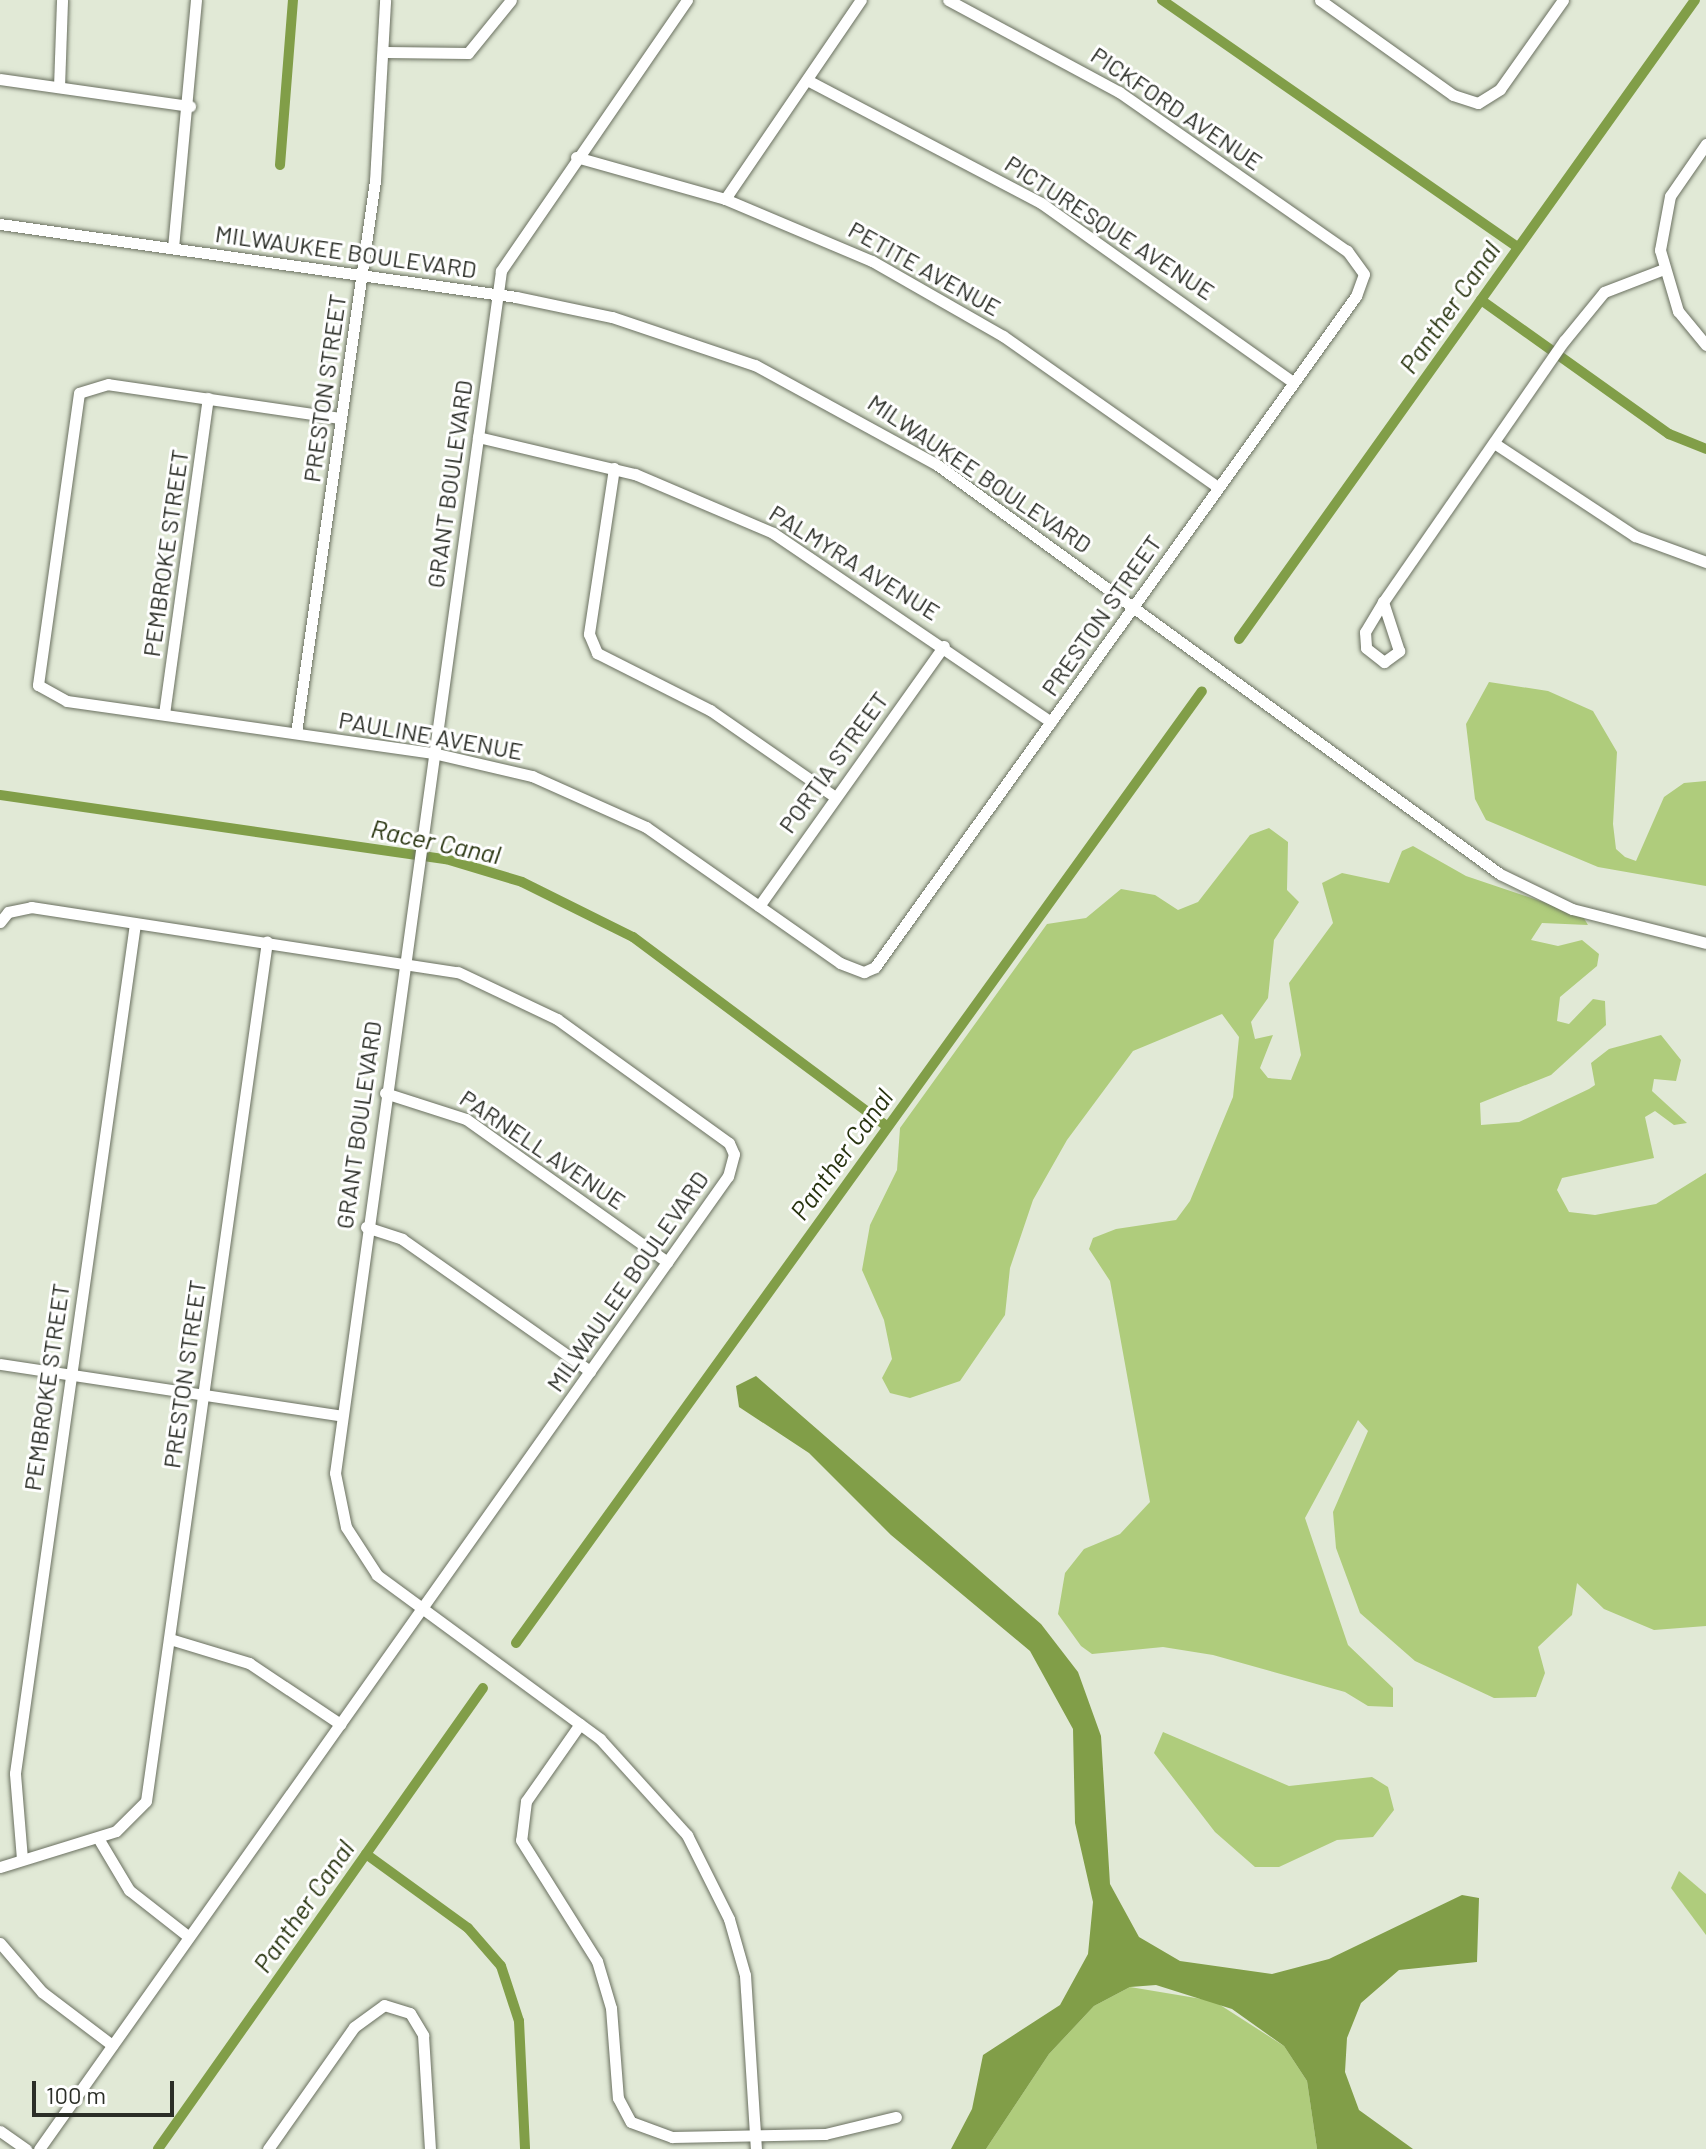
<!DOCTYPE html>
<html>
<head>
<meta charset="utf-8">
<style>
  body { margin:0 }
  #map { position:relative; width:1706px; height:2149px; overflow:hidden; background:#e1e9d6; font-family:Barlow,sans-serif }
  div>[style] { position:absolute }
  .green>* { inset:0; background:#afcc7c }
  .water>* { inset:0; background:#819e48 }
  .canal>* { height:10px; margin:-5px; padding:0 5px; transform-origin:5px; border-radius:5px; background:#819e48 }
  .roads { filter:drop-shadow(0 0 2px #6a7060) drop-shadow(0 0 2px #6a7060) }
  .street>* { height:11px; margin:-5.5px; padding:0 5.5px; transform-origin:5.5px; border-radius:5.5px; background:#fff }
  span { translate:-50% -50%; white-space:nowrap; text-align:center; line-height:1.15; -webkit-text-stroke:6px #fff; paint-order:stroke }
  .street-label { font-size:24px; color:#2b2e27 }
  .water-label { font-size:26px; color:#27330e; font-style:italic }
  .scale { position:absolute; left:32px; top:2081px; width:142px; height:36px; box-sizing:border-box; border:4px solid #2b2e27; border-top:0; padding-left:10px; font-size:24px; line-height:28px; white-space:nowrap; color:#2b2e27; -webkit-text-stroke:6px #fff; paint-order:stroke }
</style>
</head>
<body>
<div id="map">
  <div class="green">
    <i style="clip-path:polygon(1489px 682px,1548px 691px,1593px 711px,1617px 752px,1613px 824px,1616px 849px,1625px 857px,1636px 861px,1664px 797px,1684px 783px,1706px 781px,1706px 886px,1598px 867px,1486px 820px,1475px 799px,1466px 724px)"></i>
    <i style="clip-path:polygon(1269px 828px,1288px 842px,1287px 890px,1299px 902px,1274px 940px,1268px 998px,1251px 1022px,1255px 1039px,1273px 1035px,1260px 1068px,1268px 1078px,1291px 1080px,1301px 1055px,1289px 983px,1333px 923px,1322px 883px,1342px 873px,1389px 883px,1402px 851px,1413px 846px,1466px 876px,1582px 915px,1588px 925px,1542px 923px,1531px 940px,1558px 946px,1582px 940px,1599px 954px,1597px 966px,1560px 997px,1557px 1021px,1569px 1024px,1593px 999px,1605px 1001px,1606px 1025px,1551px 1075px,1480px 1103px,1481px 1125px,1519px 1122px,1589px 1089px,1595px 1085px,1591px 1063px,1609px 1049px,1661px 1035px,1681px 1060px,1676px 1081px,1654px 1079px,1652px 1091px,1687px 1123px,1674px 1125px,1655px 1111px,1645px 1117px,1654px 1158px,1562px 1178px,1557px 1190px,1569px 1212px,1595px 1215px,1656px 1204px,1706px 1173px,1706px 1626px,1654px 1630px,1604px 1609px,1577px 1583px,1572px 1615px,1538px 1647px,1545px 1673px,1536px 1697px,1494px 1698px,1415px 1661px,1360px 1613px,1336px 1548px,1333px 1512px,1368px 1431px,1358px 1420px,1305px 1518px,1348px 1645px,1393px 1688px,1393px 1707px,1368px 1706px,1345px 1692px,1213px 1655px,1163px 1647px,1092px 1654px,1081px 1646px,1058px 1614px,1065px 1573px,1084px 1549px,1120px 1534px,1150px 1502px,1110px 1281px,1089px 1249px,1093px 1238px,1116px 1229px,1176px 1220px,1190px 1201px,1233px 1097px,1239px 1037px,1222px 1014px,1133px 1051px,1067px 1140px,1033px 1200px,1010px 1268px,1005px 1315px,960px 1381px,910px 1398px,890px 1393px,882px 1378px,892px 1359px,884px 1320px,862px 1270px,870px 1225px,897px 1170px,900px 1128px,1047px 924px,1086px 918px,1121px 889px,1155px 895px,1178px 910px,1198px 902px,1250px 835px)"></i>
    <i style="clip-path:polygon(1163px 1732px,1289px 1786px,1372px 1777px,1388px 1787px,1394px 1810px,1373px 1837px,1337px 1840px,1279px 1867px,1255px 1867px,1215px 1832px,1154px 1753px)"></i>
    <i style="clip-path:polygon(1679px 1871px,1706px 1894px,1706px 1935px,1671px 1888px)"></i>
    <i style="clip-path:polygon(1130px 1987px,1214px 2001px,1284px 2046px,1307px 2081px,1317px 2149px,986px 2149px,1049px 2054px,1094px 2006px)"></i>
  </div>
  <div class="water">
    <i style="clip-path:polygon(756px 1376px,1041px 1624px,1078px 1672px,1101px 1736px,1110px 1884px,1139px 1937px,1180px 1961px,1272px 1974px,1329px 1959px,1462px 1895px,1479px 1898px,1477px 1962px,1399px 1970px,1361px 2003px,1347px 2038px,1345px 2072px,1359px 2110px,1413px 2149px,1317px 2149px,1307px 2081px,1284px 2046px,1232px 2009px,1156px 1985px,1130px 1987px,1094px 2006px,1049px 2054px,986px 2149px,951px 2149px,972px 2109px,983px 2055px,1060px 2005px,1088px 1954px,1093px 1902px,1075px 1823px,1073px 1729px,1030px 1651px,891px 1535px,809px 1453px,739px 1407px,736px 1386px)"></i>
  </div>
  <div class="canal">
    <i style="left:1162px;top:0;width:433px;rotate:34.8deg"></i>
    <i style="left:280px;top:165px;width:166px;rotate:-85.5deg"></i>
    <i style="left:1481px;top:300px;width:231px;rotate:35.5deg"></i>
    <i style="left:1669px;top:434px;width:40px;rotate:22deg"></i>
    <i style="left:1239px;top:639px;width:785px;rotate:-54.49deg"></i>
    <i style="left:0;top:795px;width:451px;rotate:8.2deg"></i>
    <i style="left:446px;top:859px;width:79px;rotate:16.8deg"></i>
    <i style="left:522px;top:882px;width:124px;rotate:26.4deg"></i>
    <i style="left:633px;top:937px;width:317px;rotate:36.7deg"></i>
    <i style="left:516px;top:1643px;width:1173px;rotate:-54.22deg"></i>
    <i style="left:366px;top:1854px;width:126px;rotate:36deg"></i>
    <i style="left:468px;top:1928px;width:50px;rotate:49deg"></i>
    <i style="left:501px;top:1966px;width:58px;rotate:71.9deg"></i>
    <i style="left:519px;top:2021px;width:128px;rotate:87.3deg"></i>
    <i style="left:158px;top:2149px;width:564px;rotate:-54.82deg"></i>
  </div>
  <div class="roads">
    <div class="street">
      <i style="left:687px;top:0;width:329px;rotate:124.5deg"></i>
      <i style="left:501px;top:271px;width:1213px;rotate:97.86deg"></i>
      <i style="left:335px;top:1473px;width:55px;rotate:78.5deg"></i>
      <i style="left:346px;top:1527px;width:57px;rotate:57.1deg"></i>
      <i style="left:377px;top:1575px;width:277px;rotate:36.3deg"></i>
      <i style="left:600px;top:1739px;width:130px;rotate:47.8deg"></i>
      <i style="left:687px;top:1835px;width:94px;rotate:63.4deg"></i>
      <i style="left:729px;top:1919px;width:58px;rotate:74.1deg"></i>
      <i style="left:745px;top:1975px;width:174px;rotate:86.4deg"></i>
      <i style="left:1320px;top:0;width:163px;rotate:35.5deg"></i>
      <i style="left:1453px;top:95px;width:26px;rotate:18deg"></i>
      <i style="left:1478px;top:103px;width:26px;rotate:-32deg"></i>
      <i style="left:1500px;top:89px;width:109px;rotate:-54.7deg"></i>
      <i style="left:386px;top:52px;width:82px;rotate:0.7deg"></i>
      <i style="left:468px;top:53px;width:68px;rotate:-50.9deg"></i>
      <i style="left:0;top:79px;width:192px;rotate:8.1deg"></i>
      <i style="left:807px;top:80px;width:264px;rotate:27.7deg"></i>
      <i style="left:1041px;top:203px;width:309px;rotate:35.4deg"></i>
      <i style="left:59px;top:87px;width:87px;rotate:-88deg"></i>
      <i style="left:1706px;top:144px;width:63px;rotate:124.7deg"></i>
      <i style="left:1670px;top:196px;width:55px;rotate:100.5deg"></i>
      <i style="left:1660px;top:250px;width:64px;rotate:73.6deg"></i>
      <i style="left:1678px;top:311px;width:44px;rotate:50.5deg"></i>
      <i style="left:576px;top:157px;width:155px;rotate:15.7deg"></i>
      <i style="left:725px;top:199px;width:160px;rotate:22.9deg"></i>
      <i style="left:872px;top:261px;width:151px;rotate:29.8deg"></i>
      <i style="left:1003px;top:336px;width:263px;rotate:35.1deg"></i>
      <i style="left:725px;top:199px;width:241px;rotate:-55.7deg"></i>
      <i style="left:0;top:224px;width:521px;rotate:8.05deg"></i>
      <i style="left:516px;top:297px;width:98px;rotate:11.8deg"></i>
      <i style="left:612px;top:317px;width:151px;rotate:18.6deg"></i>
      <i style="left:755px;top:365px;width:206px;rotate:28.7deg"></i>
      <i style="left:936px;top:464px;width:697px;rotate:36.02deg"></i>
      <i style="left:1500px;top:874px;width:80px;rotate:25.9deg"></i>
      <i style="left:1572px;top:909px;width:138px;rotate:14.2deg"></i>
      <i style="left:173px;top:248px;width:249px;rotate:-84.7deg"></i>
      <i style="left:340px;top:418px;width:234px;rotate:-171.7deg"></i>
      <i style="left:108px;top:384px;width:30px;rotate:163deg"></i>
      <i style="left:79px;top:393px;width:295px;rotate:98deg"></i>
      <i style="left:38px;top:685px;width:33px;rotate:29deg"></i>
      <i style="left:67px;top:701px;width:370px;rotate:8.1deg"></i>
      <i style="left:433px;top:753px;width:102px;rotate:13.1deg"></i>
      <i style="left:532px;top:776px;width:125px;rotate:24.1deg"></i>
      <i style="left:646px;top:827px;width:237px;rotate:35deg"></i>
      <i style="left:840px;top:963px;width:26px;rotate:21deg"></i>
      <i style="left:864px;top:972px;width:12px;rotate:-24deg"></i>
      <i style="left:875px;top:967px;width:826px;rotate:-54.37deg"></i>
      <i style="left:1356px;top:296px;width:23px;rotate:-70deg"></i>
      <i style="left:1364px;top:274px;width:29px;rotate:-126deg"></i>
      <i style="left:1347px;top:251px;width:278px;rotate:-145.1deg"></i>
      <i style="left:1119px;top:92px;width:194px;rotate:-151.7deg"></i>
      <i style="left:478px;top:437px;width:161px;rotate:13.3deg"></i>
      <i style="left:635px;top:474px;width:150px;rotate:23.1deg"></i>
      <i style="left:773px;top:533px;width:336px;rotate:34.2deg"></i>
      <i style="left:1494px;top:443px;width:169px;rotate:33.4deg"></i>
      <i style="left:1635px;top:536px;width:76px;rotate:20.1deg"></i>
      <i style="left:614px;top:468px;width:168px;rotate:98.6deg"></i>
      <i style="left:589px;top:634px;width:21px;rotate:67deg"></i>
      <i style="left:597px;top:653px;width:127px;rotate:26.8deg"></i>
      <i style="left:710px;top:710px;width:152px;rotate:34.8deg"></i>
      <i style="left:1383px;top:602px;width:35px;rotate:121deg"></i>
      <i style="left:1365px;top:632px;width:16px;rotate:86deg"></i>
      <i style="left:1366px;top:648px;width:23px;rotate:38deg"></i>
      <i style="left:1384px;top:662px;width:19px;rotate:-36deg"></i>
      <i style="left:1399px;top:651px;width:52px;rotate:-108.1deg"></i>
      <i style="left:1383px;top:602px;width:318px;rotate:-55.3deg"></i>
      <i style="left:1564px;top:341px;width:63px;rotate:-50.8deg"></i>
      <i style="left:1604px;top:292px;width:61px;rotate:-21.1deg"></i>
      <i style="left:164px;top:714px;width:319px;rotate:-82.1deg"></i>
      <i style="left:296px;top:733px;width:558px;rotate:-81.86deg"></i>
      <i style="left:375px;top:181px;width:181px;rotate:-86.8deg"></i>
      <i style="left:759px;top:906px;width:319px;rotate:-54.6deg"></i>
      <i style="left:0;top:922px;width:13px;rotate:-51deg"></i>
      <i style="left:8px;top:912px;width:24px;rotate:-12deg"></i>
      <i style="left:31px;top:907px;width:432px;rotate:8.7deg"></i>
      <i style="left:458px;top:972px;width:110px;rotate:25.4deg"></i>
      <i style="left:557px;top:1019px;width:212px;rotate:35.8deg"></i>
      <i style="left:729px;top:1143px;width:12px;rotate:66deg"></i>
      <i style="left:734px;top:1154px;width:23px;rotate:105deg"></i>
      <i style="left:728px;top:1176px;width:1192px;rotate:125.3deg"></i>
      <i style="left:385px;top:1093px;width:85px;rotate:17.8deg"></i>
      <i style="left:466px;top:1119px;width:247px;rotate:35.4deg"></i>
      <i style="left:366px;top:1227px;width:38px;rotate:18deg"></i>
      <i style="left:402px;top:1239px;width:230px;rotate:35.1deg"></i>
      <i style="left:0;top:1364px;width:343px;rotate:8.6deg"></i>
      <i style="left:170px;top:1639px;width:83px;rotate:16.9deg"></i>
      <i style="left:249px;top:1663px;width:110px;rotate:33.8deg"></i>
      <i style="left:580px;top:1724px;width:94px;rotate:125deg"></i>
      <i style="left:526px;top:1801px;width:39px;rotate:97deg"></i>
      <i style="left:521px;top:1840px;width:143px;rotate:57.9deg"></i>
      <i style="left:597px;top:1961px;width:49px;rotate:73.4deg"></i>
      <i style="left:611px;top:2008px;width:90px;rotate:85.6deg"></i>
      <i style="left:618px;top:2098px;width:27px;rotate:62deg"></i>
      <i style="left:631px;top:2122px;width:44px;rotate:20.1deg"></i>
      <i style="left:672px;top:2137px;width:153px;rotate:-1.1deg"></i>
      <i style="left:825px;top:2134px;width:73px;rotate:-13.5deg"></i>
      <i style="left:98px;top:1838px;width:61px;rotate:59.2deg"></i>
      <i style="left:129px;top:1890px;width:76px;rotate:38.1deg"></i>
      <i style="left:22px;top:1859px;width:86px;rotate:-94.7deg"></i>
      <i style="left:15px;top:1773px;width:858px;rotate:-81.96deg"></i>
      <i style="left:0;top:1867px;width:121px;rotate:-17.2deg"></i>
      <i style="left:116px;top:1831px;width:42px;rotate:-45deg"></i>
      <i style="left:146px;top:1801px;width:868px;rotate:-81.99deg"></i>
      <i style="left:0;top:1943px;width:65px;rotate:49.4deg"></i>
      <i style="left:42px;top:1992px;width:88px;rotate:37.1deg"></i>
      <i style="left:0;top:2131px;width:32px;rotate:35deg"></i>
      <i style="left:268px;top:2149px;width:149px;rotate:-54.8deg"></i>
      <i style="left:354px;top:2027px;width:37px;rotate:-36deg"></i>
      <i style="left:384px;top:2005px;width:27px;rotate:17deg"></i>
      <i style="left:410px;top:2013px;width:26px;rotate:59deg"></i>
      <i style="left:423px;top:2035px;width:114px;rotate:86.5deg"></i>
    </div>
  </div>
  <div class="street-label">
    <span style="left:1177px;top:108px;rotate:34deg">PICKFORD AVENUE</span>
    <span style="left:1110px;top:227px;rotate:33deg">PICTURESQUE AVENUE</span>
    <span style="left:346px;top:251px;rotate:8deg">MILWAUKEE BOULEVARD</span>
    <span style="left:925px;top:268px;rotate:29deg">PETITE AVENUE</span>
    <span style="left:324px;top:388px;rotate:-82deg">PRESTON STREET</span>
    <span style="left:980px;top:473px;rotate:34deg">MILWAUKEE BOULEVARD</span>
    <span style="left:449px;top:484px;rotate:-82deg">GRANT BOULEVARD</span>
    <span style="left:165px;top:553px;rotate:-82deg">PEMBROKE STREET</span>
    <span style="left:855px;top:562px;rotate:32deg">PALMYRA AVENUE</span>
    <span style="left:1101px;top:615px;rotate:-55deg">PRESTON STREET</span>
    <span style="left:431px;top:735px;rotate:10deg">PAULINE AVENUE</span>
    <span style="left:833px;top:762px;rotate:-54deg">PORTIA STREET</span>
    <span style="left:358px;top:1125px;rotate:-82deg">GRANT BOULEVARD</span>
    <span style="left:543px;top:1149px;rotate:34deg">PARNELL AVENUE</span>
    <span style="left:627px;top:1281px;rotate:-55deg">MILWAULEE BOULEVARD</span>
    <span style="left:184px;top:1374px;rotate:-82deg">PRESTON STREET</span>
    <span style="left:46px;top:1387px;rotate:-82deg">PEMBROKE STREET</span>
  </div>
  <div class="water-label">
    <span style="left:1449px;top:307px;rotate:-55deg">Panther Canal</span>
    <span style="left:436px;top:841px;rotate:12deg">Racer Canal</span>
    <span style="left:841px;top:1154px;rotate:-54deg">Panther Canal</span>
    <span style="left:303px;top:1906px;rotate:-55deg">Panther Canal</span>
  </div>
  <div class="scale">100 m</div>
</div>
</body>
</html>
